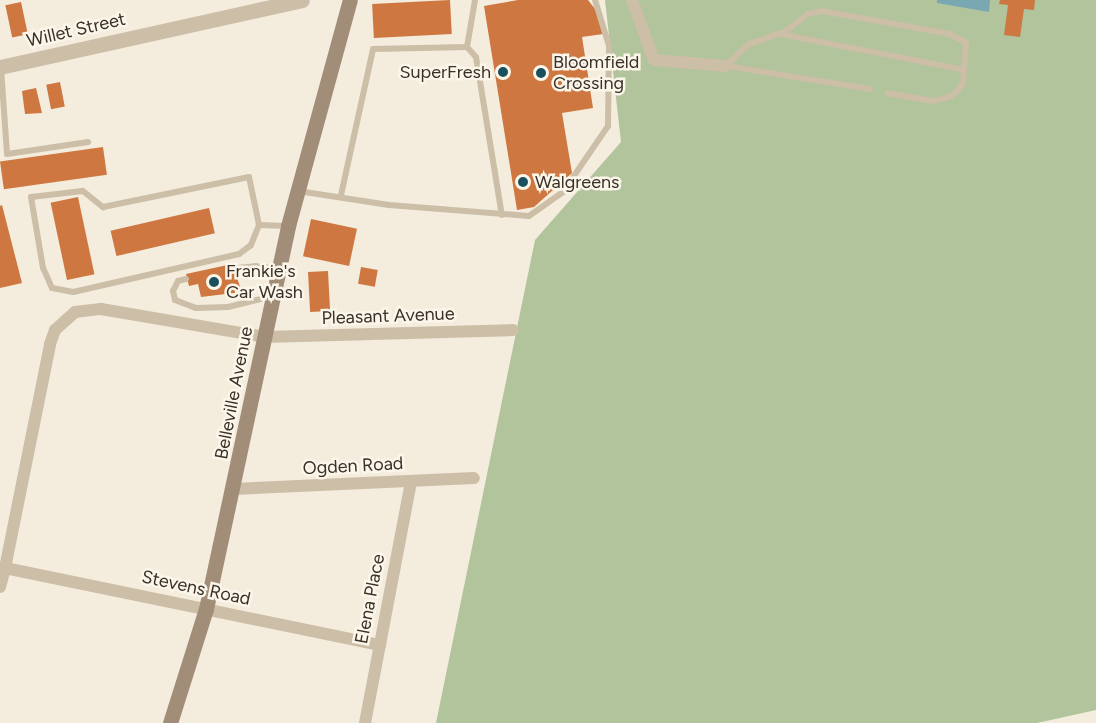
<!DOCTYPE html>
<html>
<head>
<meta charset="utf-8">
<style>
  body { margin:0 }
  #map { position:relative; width:1096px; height:723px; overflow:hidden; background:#f4ecdd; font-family:Figtree,sans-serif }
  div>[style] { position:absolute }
  .green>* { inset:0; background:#b1c49b }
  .water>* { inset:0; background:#79a8b3 }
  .building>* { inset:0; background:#ce7740; transform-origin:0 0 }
  .service>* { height:6px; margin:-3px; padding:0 3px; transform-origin:3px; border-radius:3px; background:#cdbea7 }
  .minor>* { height:12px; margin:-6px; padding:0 6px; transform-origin:6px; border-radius:6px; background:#cdbea7 }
  .tertiary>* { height:15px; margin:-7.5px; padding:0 7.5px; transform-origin:7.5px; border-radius:7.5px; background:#cdbea7 }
  .secondary>* { height:15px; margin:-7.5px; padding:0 7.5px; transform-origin:7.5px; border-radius:7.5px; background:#a18d78 }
  .dots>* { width:16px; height:16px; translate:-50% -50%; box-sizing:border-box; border:3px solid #fbf6e9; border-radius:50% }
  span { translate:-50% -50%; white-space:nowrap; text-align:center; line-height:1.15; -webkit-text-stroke:5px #fbf6e9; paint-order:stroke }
  .street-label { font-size:18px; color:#393028 }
  .poi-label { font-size:18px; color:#393028 }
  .left { translate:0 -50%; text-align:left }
  .right { translate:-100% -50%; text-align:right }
</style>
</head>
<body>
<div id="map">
  <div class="green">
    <i style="clip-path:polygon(605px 0,1096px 0,1096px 710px,1037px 723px,436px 723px,535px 240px,621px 142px)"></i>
  </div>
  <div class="water">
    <i style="clip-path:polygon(937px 0,990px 0,989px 12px,937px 3px)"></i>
  </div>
  <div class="building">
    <i style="left:450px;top:0;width:34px;height:78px;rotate:87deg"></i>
    <i style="clip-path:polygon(518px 0,588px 0,599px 14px,603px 34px,582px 37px,593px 108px,562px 113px,572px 173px,534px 207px,517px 210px,484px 6px)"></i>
    <i style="clip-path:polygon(1000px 0,1035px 0,1034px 10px,1024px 9px,1020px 37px,1004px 35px,1008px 5px,999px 4px)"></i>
    <i style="left:21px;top:2px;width:33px;height:16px;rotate:78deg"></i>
    <i style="left:60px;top:82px;width:25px;height:14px;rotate:79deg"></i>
    <i style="clip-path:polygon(36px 88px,42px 113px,25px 114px,22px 91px)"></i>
    <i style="left:103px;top:147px;width:28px;height:104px;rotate:82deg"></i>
    <i style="left:78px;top:197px;width:79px;height:28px;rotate:78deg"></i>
    <i style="clip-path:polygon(2px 205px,22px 283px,0 288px,0 206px)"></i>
    <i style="left:209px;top:208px;width:26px;height:101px;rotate:77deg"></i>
    <i style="left:311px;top:219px;width:47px;height:38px;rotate:12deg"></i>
    <i style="clip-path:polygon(232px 264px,242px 292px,201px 297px,198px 284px,189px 286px,186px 274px)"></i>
    <i style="left:361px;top:267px;width:17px;height:17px;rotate:10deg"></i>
    <i style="left:328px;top:271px;width:40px;height:20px;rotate:87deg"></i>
  </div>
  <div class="service">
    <i style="left:780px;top:34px;width:188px;rotate:11deg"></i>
    <i style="left:467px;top:47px;width:13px;rotate:48deg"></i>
    <i style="left:476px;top:57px;width:160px;rotate:80.7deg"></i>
    <i style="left:1px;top:68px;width:86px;rotate:86deg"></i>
    <i style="left:7px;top:154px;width:82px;rotate:-8.4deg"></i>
    <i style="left:870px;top:89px;width:146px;rotate:-170.9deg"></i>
    <i style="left:726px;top:66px;width:32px;rotate:-44deg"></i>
    <i style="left:749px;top:44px;width:39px;rotate:-19deg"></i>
    <i style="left:786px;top:31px;width:28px;rotate:-38deg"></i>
    <i style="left:808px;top:14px;width:14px;rotate:-12deg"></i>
    <i style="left:822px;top:11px;width:130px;rotate:10.2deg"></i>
    <i style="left:950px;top:34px;width:18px;rotate:29deg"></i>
    <i style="left:966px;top:43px;width:41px;rotate:94.2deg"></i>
    <i style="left:963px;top:84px;width:16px;rotate:133deg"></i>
    <i style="left:952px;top:96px;width:20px;rotate:165deg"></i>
    <i style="left:933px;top:101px;width:46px;rotate:-169.9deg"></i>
    <i style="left:249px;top:177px;width:49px;rotate:78.2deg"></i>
    <i style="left:259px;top:225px;width:22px;rotate:112deg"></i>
    <i style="left:251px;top:245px;width:15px;rotate:143deg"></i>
    <i style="left:239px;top:254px;width:170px;rotate:167.1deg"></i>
    <i style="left:73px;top:292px;width:21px;rotate:-169deg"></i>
    <i style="left:52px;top:288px;width:22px;rotate:-114deg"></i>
    <i style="left:43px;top:268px;width:72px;rotate:-99.6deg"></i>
    <i style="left:31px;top:197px;width:52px;rotate:-6.6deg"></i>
    <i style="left:83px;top:191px;width:26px;rotate:39deg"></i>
    <i style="left:103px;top:207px;width:149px;rotate:-11.6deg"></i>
    <i style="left:298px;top:191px;width:92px;rotate:8.7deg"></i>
    <i style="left:389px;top:205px;width:140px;rotate:4.5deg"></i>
    <i style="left:529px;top:216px;width:42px;rotate:-35.2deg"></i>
    <i style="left:563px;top:192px;width:80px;rotate:-55.7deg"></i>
    <i style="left:608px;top:126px;width:80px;rotate:-89.3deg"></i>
    <i style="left:609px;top:46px;width:48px;rotate:-106.9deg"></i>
    <i style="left:341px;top:195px;width:149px;rotate:-77.6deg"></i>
    <i style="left:373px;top:49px;width:94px;rotate:-1.2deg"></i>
    <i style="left:467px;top:47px;width:48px;rotate:-80.3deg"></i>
    <i style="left:259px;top:225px;width:28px;rotate:2deg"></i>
    <i style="left:237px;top:268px;width:18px;rotate:-6deg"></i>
    <i style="left:255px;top:266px;width:23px;rotate:7deg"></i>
    <i style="left:186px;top:279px;width:8px;rotate:166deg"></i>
    <i style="left:178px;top:281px;width:11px;rotate:117deg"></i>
    <i style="left:173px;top:291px;width:9px;rotate:77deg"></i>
    <i style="left:175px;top:300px;width:22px;rotate:21deg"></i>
    <i style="left:196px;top:308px;width:32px;rotate:-2deg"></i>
    <i style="left:228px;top:307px;width:46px;rotate:-13.7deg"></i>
  </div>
  <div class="minor">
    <i style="left:632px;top:0;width:64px;rotate:69.9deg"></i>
    <i style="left:654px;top:60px;width:72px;rotate:4.8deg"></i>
    <i style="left:234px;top:489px;width:240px;rotate:-2.6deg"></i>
    <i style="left:0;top:579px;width:12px;rotate:-66deg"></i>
    <i style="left:5px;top:568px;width:228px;rotate:-78.6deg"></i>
    <i style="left:50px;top:344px;width:15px;rotate:-70deg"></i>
    <i style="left:55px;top:330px;width:27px;rotate:-42deg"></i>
    <i style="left:75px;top:312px;width:26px;rotate:-7deg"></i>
    <i style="left:101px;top:309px;width:166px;rotate:9.7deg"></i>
    <i style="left:265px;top:337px;width:248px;rotate:-1.6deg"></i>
    <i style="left:0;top:587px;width:20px;rotate:-75deg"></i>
    <i style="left:5px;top:568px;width:383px;rotate:11.6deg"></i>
    <i style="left:365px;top:723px;width:246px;rotate:-79.2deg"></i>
  </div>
  <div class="tertiary">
    <i style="left:0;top:67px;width:309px;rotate:-12.5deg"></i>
  </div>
  <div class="secondary">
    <i style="left:170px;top:723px;width:120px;rotate:-72.5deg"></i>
    <i style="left:206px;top:609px;width:392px;rotate:-77.9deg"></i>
    <i style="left:288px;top:226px;width:234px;rotate:-74.7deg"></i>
  </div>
  <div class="dots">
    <i style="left:503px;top:72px;background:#1a505e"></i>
    <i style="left:541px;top:73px;background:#1a505e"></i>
    <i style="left:523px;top:182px;background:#1a505e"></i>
    <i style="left:214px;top:282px;background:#1a505e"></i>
  </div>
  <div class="street-label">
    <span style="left:76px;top:30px;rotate:-13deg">Willet Street</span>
    <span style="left:388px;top:316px;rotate:-2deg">Pleasant Avenue</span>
    <span style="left:234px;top:393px;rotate:-79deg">Belleville Avenue</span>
    <span style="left:353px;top:466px;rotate:-3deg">Ogden Road</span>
    <span style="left:196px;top:588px;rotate:12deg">Stevens Road</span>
    <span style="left:370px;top:599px;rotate:-79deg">Elena Place</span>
  </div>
  <div class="poi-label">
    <span class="left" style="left:553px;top:73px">Bloomfield<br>Crossing</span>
    <span class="right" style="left:491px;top:72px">SuperFresh</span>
    <span class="left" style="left:535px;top:182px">Walgreens</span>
    <span class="left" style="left:226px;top:282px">Frankie's<br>Car Wash</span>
  </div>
</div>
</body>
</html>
